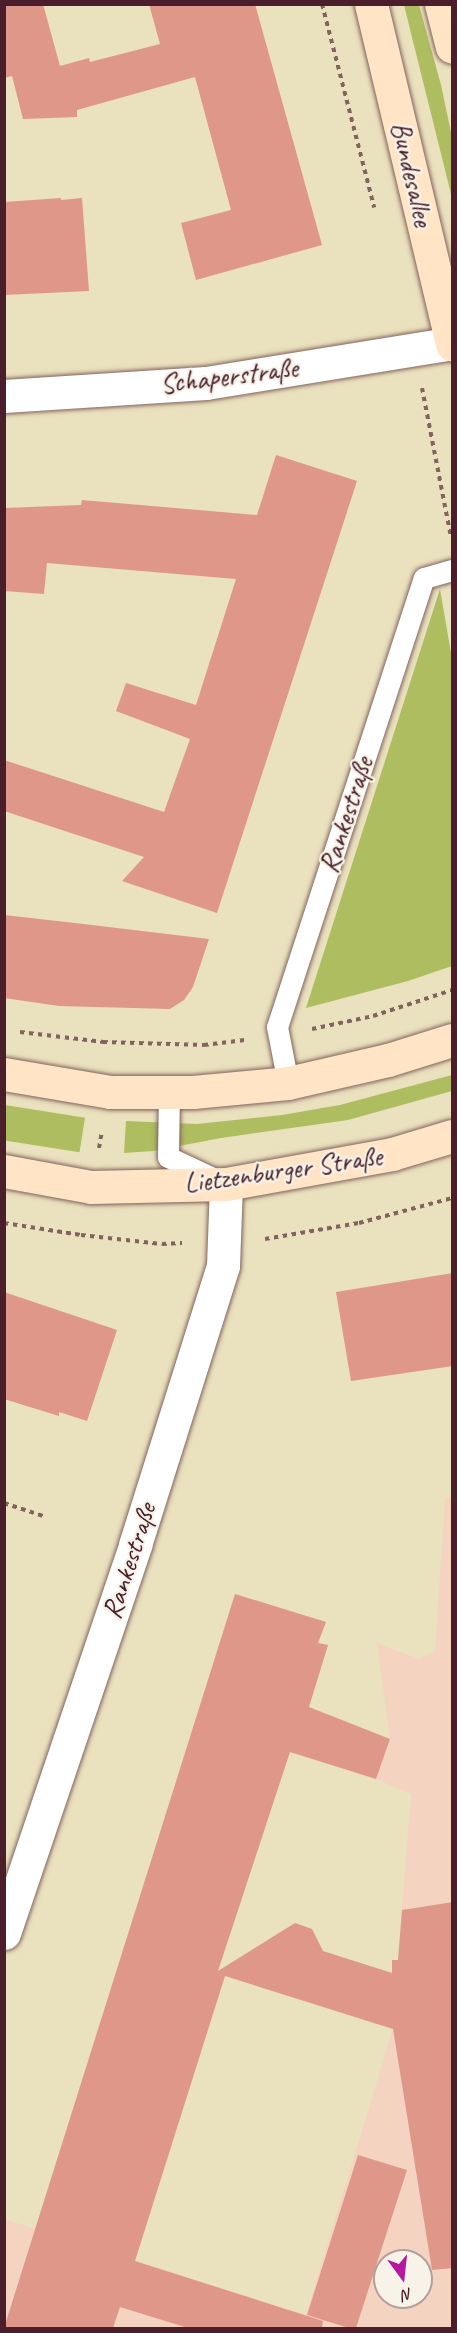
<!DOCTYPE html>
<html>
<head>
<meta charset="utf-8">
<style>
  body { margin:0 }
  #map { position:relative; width:457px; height:2333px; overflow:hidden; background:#eae1be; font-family:Caveat,sans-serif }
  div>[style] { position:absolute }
  .built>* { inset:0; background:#f4d3c1 }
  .green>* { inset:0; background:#aebd60; transform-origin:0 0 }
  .building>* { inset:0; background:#df9789 }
  .path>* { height:4px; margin-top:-2px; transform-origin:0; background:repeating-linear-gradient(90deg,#82635e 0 4.5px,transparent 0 9px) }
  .roads { filter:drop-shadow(0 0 2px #82635e) drop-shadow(0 0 2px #82635e) }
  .service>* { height:21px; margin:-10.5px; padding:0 10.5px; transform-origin:10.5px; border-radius:10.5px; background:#fff }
  .minor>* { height:33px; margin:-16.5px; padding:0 16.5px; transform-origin:16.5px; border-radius:16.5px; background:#fff }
  .secondary>* { height:33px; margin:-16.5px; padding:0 16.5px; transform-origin:16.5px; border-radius:16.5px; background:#ffe4c6 }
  span { translate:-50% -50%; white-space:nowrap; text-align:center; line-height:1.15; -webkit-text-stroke:4.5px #f7f3e8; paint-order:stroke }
  .street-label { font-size:28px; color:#4a1f2b }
  .frame { position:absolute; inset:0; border:6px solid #4a1f2b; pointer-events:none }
  .north { position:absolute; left:373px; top:2249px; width:60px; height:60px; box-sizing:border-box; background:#f7f3e8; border:2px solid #b29e9c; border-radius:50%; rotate:165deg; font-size:16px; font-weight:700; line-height:24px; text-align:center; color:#4a1f2b }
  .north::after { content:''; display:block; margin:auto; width:21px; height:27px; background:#b5179e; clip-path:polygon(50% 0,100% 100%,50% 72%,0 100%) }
</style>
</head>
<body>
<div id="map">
  <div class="built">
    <i style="clip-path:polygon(452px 1497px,452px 1902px,402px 1910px,411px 1794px,376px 1779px,390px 1739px,377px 1643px,419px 1659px,435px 1651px,445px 1499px)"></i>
    <i style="clip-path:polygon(evenodd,452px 2019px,452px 2328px,5px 2328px,4px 2219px,306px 2315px,393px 2029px,452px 2019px,385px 2261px,421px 2261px,421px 2297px,385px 2297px,385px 2261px)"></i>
  </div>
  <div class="green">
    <i style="clip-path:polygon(404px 5px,419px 5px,441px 85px,452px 137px,452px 198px)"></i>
    <i style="clip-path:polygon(440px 589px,452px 659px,452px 966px,408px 981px,306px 1008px)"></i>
    <i style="clip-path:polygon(452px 1075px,452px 1091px,348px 1120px,221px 1138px,153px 1151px,124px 1153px,126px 1121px,197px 1124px,282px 1115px,340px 1105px)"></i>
    <i style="left:5px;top:1105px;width:81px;height:35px;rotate:9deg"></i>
  </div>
  <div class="building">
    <i style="clip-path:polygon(4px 4px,43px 4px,60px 66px,89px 58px,90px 62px,160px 44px,149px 4px,255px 4px,322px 245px,196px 280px,181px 223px,231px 210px,195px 77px,77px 110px,77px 117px,23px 119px,12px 76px,4px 78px)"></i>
    <i style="clip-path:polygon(61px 198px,61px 200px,82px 198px,89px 291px,4px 295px,4px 202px)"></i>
    <i style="clip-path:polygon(276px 455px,357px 481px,217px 913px,122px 881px,144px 857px,4px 811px,4px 760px,164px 812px,190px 739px,116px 711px,126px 683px,196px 705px,236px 579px,47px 563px,44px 594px,4px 591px,4px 508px,81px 505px,82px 500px,257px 515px)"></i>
    <i style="clip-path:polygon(4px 915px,75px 923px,209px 939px,193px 987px,184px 1000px,170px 1009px,59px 1006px,4px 998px)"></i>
    <i style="clip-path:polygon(453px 1273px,453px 1366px,351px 1381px,336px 1292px)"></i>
    <i style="clip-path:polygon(4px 1292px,117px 1330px,87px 1421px,59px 1412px,59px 1416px,4px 1399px)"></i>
    <i style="clip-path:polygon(235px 1594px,326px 1622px,318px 1643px,328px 1645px,309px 1707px,390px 1739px,376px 1779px,290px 1752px,218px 1971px,295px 1923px,312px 1929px,323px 1951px,392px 1973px,392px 1960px,398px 1960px,402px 1910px,453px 1902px,453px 2268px,432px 2270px,393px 2029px,225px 1976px,135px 2261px,323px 2321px,322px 2328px,188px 2328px,120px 2307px,113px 2328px,4px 2328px)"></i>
    <i style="clip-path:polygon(358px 2155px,407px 2170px,356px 2328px,349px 2328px,307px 2315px)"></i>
  </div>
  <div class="path">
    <i style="left:322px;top:4px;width:210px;rotate:75.6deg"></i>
    <i style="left:422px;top:388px;width:152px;rotate:79deg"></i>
    <i style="left:312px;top:1029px;width:62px;rotate:-12deg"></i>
    <i style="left:373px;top:1016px;width:83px;rotate:-18.2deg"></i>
    <i style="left:20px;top:1032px;width:84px;rotate:6.9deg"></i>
    <i style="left:103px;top:1042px;width:101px;rotate:1.7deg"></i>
    <i style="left:204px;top:1045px;width:41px;rotate:-7deg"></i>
    <i style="left:99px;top:1148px;width:17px;rotate:-80deg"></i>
    <i style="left:4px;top:1223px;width:78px;rotate:8.9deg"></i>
    <i style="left:81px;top:1235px;width:81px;rotate:6.3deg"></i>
    <i style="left:162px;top:1244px;width:20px;rotate:-3deg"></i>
    <i style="left:265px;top:1239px;width:95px;rotate:-9.7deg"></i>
    <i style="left:359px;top:1223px;width:96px;rotate:-15deg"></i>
    <i style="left:4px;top:1503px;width:44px;rotate:18.4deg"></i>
  </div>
  <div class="roads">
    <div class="service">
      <i style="left:288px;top:1083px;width:57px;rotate:-101.1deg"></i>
      <i style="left:277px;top:1027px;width:472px;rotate:-71.9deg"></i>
      <i style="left:424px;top:578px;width:29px;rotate:-16deg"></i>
      <i style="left:169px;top:1092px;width:65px;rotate:90.9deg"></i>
      <i style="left:168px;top:1157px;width:54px;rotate:25.1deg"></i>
    </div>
    <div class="minor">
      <i style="left:4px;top:396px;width:202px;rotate:-3.7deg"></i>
      <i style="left:206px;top:383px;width:249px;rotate:-9.2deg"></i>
      <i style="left:4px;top:1933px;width:410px;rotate:-71.3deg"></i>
      <i style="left:135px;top:1545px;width:293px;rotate:-72.5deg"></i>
      <i style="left:223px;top:1266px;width:82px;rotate:-87.9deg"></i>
    </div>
    <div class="secondary">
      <i style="left:371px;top:4px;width:350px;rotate:76.6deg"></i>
      <i style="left:441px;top:4px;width:44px;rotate:75.7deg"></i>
      <i style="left:4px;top:1074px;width:108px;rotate:9.6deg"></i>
      <i style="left:110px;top:1092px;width:83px"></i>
      <i style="left:193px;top:1092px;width:95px;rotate:-5.4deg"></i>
      <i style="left:288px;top:1083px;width:103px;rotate:-13deg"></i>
      <i style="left:388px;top:1060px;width:67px;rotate:-17.4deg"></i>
      <i style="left:4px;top:1171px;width:88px;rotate:10.4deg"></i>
      <i style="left:91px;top:1187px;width:135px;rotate:-1.3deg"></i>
      <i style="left:226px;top:1184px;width:169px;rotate:-10.2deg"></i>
      <i style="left:392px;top:1154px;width:63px;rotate:-16.7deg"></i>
    </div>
  </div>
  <div class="street-label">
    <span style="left:412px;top:174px;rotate:77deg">Bundesallee</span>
    <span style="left:229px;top:376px;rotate:-7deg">Schaperstraße</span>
    <span style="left:346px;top:815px;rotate:-72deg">Rankestraße</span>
    <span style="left:283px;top:1170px;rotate:-8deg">Lietzenburger Straße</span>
    <span style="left:129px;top:1561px;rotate:-72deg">Rankestraße</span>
  </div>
  <div class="frame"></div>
  <div class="north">N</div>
</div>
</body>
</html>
